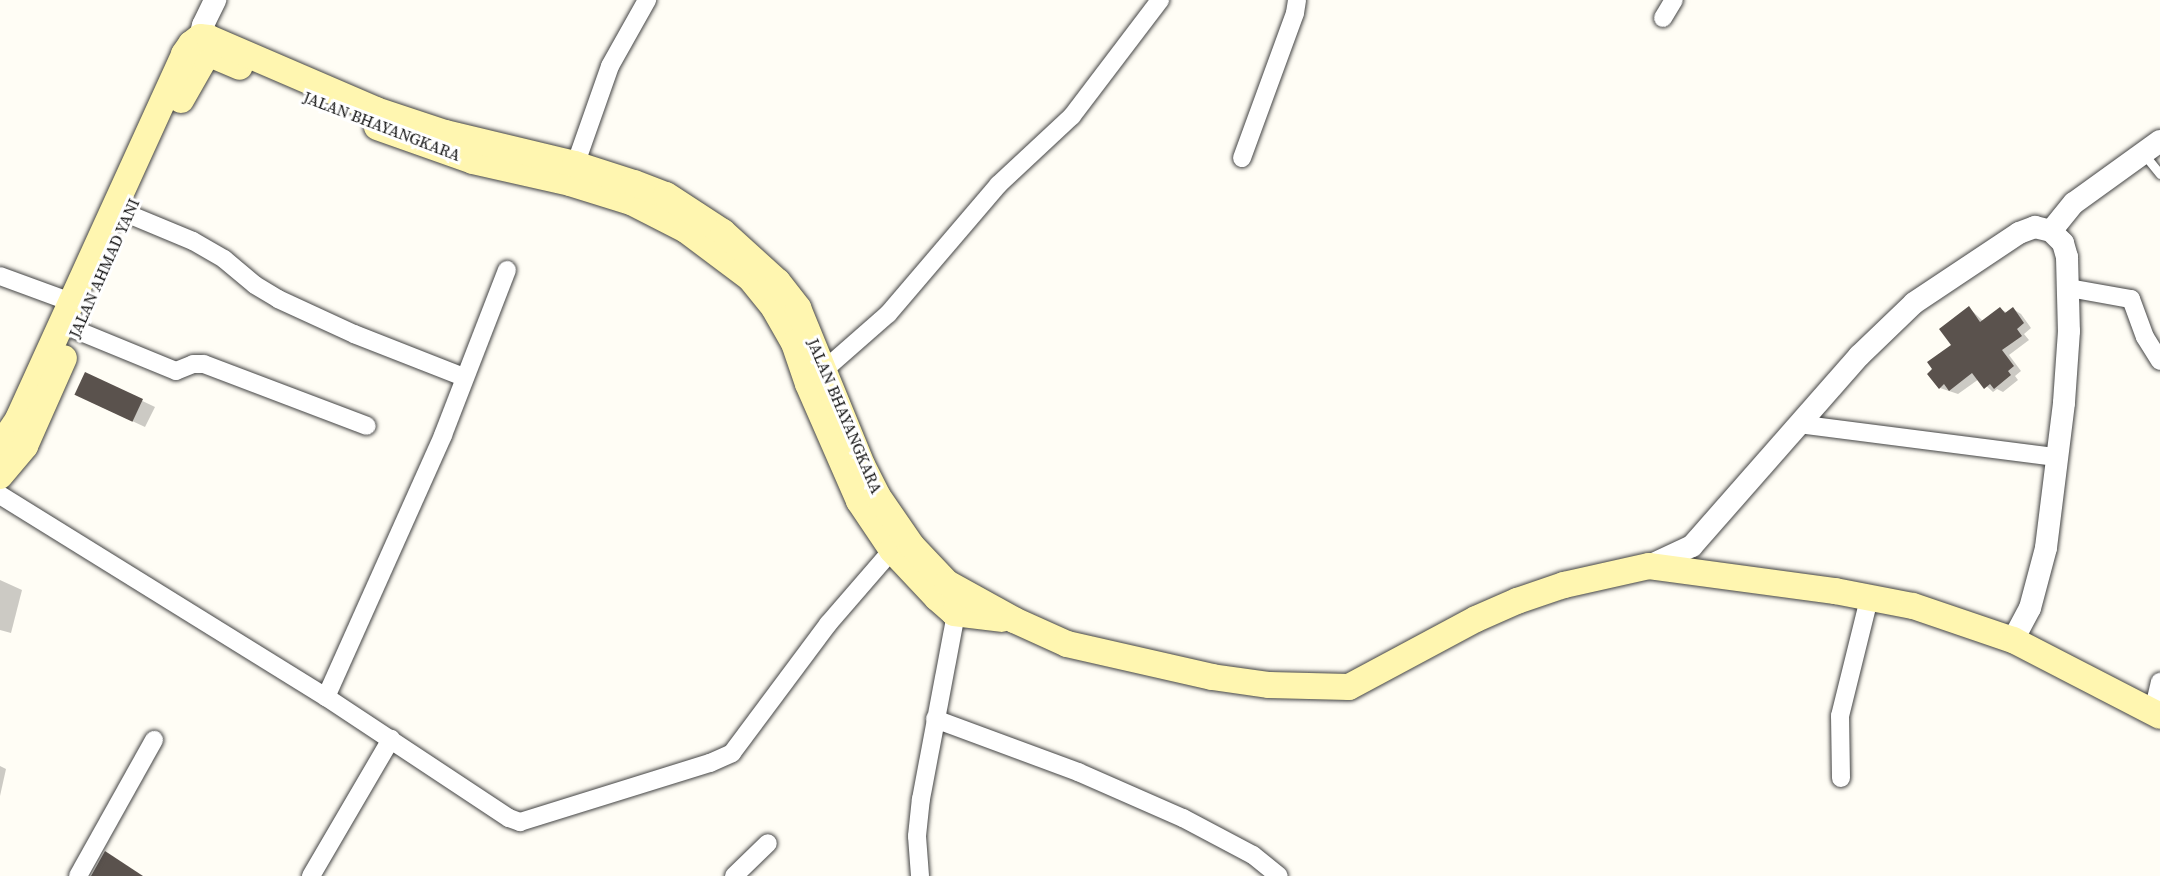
<!DOCTYPE html>
<html>
<head>
<meta charset="utf-8">
<style>
  body { margin:0 }
  #map { position:relative; width:2160px; height:876px; overflow:hidden; background:#fffdf5; font-family:"Source Serif 4",serif }
  div>[style] { position:absolute }
  .shadow>* { inset:0; background:#0003 }
  .building>* { inset:0; background:#5a524d; transform-origin:0 0 }
  .roads { filter:drop-shadow(0 0 2px #444) drop-shadow(0 0 2px #444) }
  .service>* { height:9px; margin:-4.5px; padding:0 4.5px; transform-origin:4.5px; border-radius:4.5px; background:#fff }
  .minor>* { height:18px; margin:-9px; padding:0 9px; transform-origin:9px; border-radius:9px; background:#fff }
  .tertiary>* { height:22px; margin:-11px; padding:0 11px; transform-origin:11px; border-radius:11px; background:#fff }
  .secondary>* { height:26px; margin:-13px; padding:0 13px; transform-origin:13px; border-radius:13px; background:#fff6b0 }
  span { translate:-50% -50%; white-space:nowrap; text-align:center; line-height:1.15; -webkit-text-stroke:6px #fff; paint-order:stroke }
  .street-label { font-size:16px; color:#111 }
</style>
</head>
<body>
<div id="map">
  <div class="shadow">
    <i style="clip-path:polygon(1969px 308px,1983px 321px,2000px 309px,2008px 313px,2013px 309px,2021px 314px,2031px 328px,2024px 334px,2029px 340px,2009px 355px,2021px 371px,2015px 376px,2018px 380px,2003px 392px,1997px 389px,1993px 392px,1979px 379px,1958px 394px,1940px 388px,1953px 345px)"></i>
    <i style="clip-path:polygon(86px 374px,155px 407px,145px 427px,89px 401px)"></i>
    <i style="clip-path:polygon(0 580px,22px 590px,11px 633px,0 630px)"></i>
    <i style="clip-path:polygon(0 766px,6px 769px,0 796px)"></i>
  </div>
  <div class="building">
    <i style="clip-path:polygon(1969px 306px,1980px 322px,2000px 307px,2005px 313px,2013px 307px,2024px 323px,2017px 329px,2022px 336px,2002px 350px,2014px 366px,2008px 371px,2011px 375px,1994px 389px,1990px 384px,1984px 389px,1972px 373px,1949px 391px,1944px 384px,1939px 389px,1927px 374px,1932px 369px,1927px 362px,1951px 345px,1939px 329px)"></i>
    <i style="left:85px;top:372px;width:64px;height:25px;rotate:25deg"></i>
    <i style="clip-path:polygon(105px 851px,143px 876px,91px 876px)"></i>
  </div>
  <div class="roads">
    <div class="service">
      <i style="left:2143px;top:153px;width:27px;rotate:51deg"></i>
    </div>
    <div class="minor">
      <i style="left:1663px;top:18px;width:21px;rotate:-59deg"></i>
      <i style="left:1242px;top:158px;width:154px;rotate:-69.9deg"></i>
      <i style="left:1295px;top:13px;width:13px;rotate:-81deg"></i>
      <i style="left:572px;top:174px;width:114px;rotate:-70.6deg"></i>
      <i style="left:610px;top:66px;width:76px;rotate:-60.7deg"></i>
      <i style="left:128px;top:214px;width:70px;rotate:22.6deg"></i>
      <i style="left:193px;top:241px;width:36px;rotate:30deg"></i>
      <i style="left:224px;top:259px;width:40px;rotate:40deg"></i>
      <i style="left:255px;top:285px;width:27px;rotate:31deg"></i>
      <i style="left:278px;top:299px;width:84px;rotate:24.7deg"></i>
      <i style="left:354px;top:334px;width:118px;rotate:21.4deg"></i>
      <i style="left:0;top:276px;width:76px;rotate:20.1deg"></i>
      <i style="left:2069px;top:288px;width:63px;rotate:10.1deg"></i>
      <i style="left:2131px;top:299px;width:40px;rotate:69.8deg"></i>
      <i style="left:2145px;top:337px;width:28px;rotate:58deg"></i>
      <i style="left:76px;top:330px;width:108px;rotate:22.3deg"></i>
      <i style="left:176px;top:371px;width:18px;rotate:-22deg"></i>
      <i style="left:193px;top:364px;width:11px"></i>
      <i style="left:204px;top:364px;width:174px;rotate:20.8deg"></i>
      <i style="left:824px;top:370px;width:85px;rotate:-41.2deg"></i>
      <i style="left:888px;top:314px;width:170px;rotate:-49.5deg"></i>
      <i style="left:998px;top:185px;width:101px;rotate:-43deg"></i>
      <i style="left:1072px;top:116px;width:146px;rotate:-52.8deg"></i>
      <i style="left:1798px;top:424px;width:261px;rotate:7.3deg"></i>
      <i style="left:0;top:495px;width:384px;rotate:31.8deg"></i>
      <i style="left:326px;top:697px;width:219px;rotate:33.5deg"></i>
      <i style="left:509px;top:818px;width:12px;rotate:20deg"></i>
      <i style="left:520px;top:822px;width:199px;rotate:-17.3deg"></i>
      <i style="left:710px;top:763px;width:24px;rotate:-24deg"></i>
      <i style="left:732px;top:753px;width:161px;rotate:-53.3deg"></i>
      <i style="left:828px;top:624px;width:98px;rotate:-49.1deg"></i>
      <i style="left:326px;top:697px;width:287px;rotate:-65.9deg"></i>
      <i style="left:443px;top:435px;width:177px;rotate:-68.8deg"></i>
      <i style="left:2153px;top:712px;width:31px;rotate:-77deg"></i>
      <i style="left:935px;top:719px;width:153px;rotate:20.3deg"></i>
      <i style="left:1078px;top:772px;width:115px;rotate:23.7deg"></i>
      <i style="left:1183px;top:818px;width:79px;rotate:27.9deg"></i>
      <i style="left:1253px;top:855px;width:33px;rotate:39deg"></i>
      <i style="left:1841px;top:778px;width:62px;rotate:-90.9deg"></i>
      <i style="left:1840px;top:716px;width:121px;rotate:-76.1deg"></i>
      <i style="left:78px;top:876px;width:156px;rotate:-60.8deg"></i>
      <i style="left:311px;top:876px;width:159px;rotate:-59.7deg"></i>
      <i style="left:734px;top:876px;width:47px;rotate:-44.1deg"></i>
      <i style="left:920px;top:876px;width:40px;rotate:-94.3deg"></i>
      <i style="left:917px;top:836px;width:37px;rotate:-84deg"></i>
      <i style="left:921px;top:799px;width:199px;rotate:-79.3deg"></i>
    </div>
    <div class="tertiary">
      <i style="left:204px;top:55px;width:18px;rotate:-103deg"></i>
      <i style="left:200px;top:37px;width:12px;rotate:-76deg"></i>
      <i style="left:203px;top:25px;width:28px;rotate:-64deg"></i>
      <i style="left:2051px;top:231px;width:36px;rotate:-51deg"></i>
      <i style="left:2074px;top:203px;width:106px;rotate:-35.8deg"></i>
      <i style="left:1649px;top:566px;width:47px;rotate:-24.9deg"></i>
      <i style="left:1692px;top:546px;width:253px;rotate:-48.7deg"></i>
      <i style="left:1859px;top:356px;width:76px;rotate:-43.9deg"></i>
      <i style="left:1914px;top:303px;width:126px;rotate:-33.7deg"></i>
      <i style="left:2019px;top:233px;width:17px;rotate:-21deg"></i>
      <i style="left:2035px;top:227px;width:16px;rotate:14deg"></i>
      <i style="left:2051px;top:231px;width:17px;rotate:45deg"></i>
      <i style="left:2063px;top:243px;width:15px;rotate:74deg"></i>
      <i style="left:2067px;top:257px;width:74px;rotate:88.5deg"></i>
      <i style="left:2069px;top:331px;width:72px;rotate:94deg"></i>
      <i style="left:2064px;top:403px;width:146px;rotate:97.1deg"></i>
      <i style="left:2046px;top:548px;width:62px;rotate:104.9deg"></i>
      <i style="left:2030px;top:608px;width:36px;rotate:118deg"></i>
    </div>
    <div class="secondary">
      <i style="left:181px;top:100px;width:48px;rotate:-60.3deg"></i>
      <i style="left:205px;top:58px;width:8px;rotate:-23deg"></i>
      <i style="left:212px;top:55px;width:30px;rotate:23deg"></i>
      <i style="left:377px;top:127px;width:102px;rotate:19.5deg"></i>
      <i style="left:473px;top:161px;width:99px;rotate:12.8deg"></i>
      <i style="left:570px;top:183px;width:64px;rotate:17.3deg"></i>
      <i style="left:631px;top:202px;width:62px;rotate:27deg"></i>
      <i style="left:686px;top:230px;width:80px;rotate:36.9deg"></i>
      <i style="left:750px;top:278px;width:38px;rotate:51deg"></i>
      <i style="left:774px;top:308px;width:40px;rotate:60.3deg"></i>
      <i style="left:794px;top:343px;width:43px;rotate:71.1deg"></i>
      <i style="left:808px;top:384px;width:128px;rotate:66.4deg"></i>
      <i style="left:859px;top:501px;width:59px;rotate:56deg"></i>
      <i style="left:892px;top:550px;width:66px;rotate:46.8deg"></i>
      <i style="left:937px;top:598px;width:23px;rotate:41deg"></i>
      <i style="left:954px;top:613px;width:48px;rotate:7.1deg"></i>
      <i style="left:0;top:446px;width:32px;rotate:-56deg"></i>
      <i style="left:18px;top:419px;width:401px;rotate:-65.5deg"></i>
      <i style="left:184px;top:54px;width:12px;rotate:-55deg"></i>
      <i style="left:191px;top:44px;width:11px;rotate:-38deg"></i>
      <i style="left:200px;top:37px;width:9px;rotate:6deg"></i>
      <i style="left:209px;top:38px;width:182px;rotate:23.3deg"></i>
      <i style="left:376px;top:110px;width:73px;rotate:18.4deg"></i>
      <i style="left:445px;top:133px;width:134px;rotate:13.4deg"></i>
      <i style="left:575px;top:164px;width:62px;rotate:17.9deg"></i>
      <i style="left:634px;top:183px;width:34px;rotate:21deg"></i>
      <i style="left:666px;top:195px;width:68px;rotate:33deg"></i>
      <i style="left:723px;top:232px;width:74px;rotate:42.3deg"></i>
      <i style="left:778px;top:282px;width:33px;rotate:52deg"></i>
      <i style="left:798px;top:308px;width:170px;rotate:67.8deg"></i>
      <i style="left:862px;top:465px;width:34px;rotate:63deg"></i>
      <i style="left:877px;top:495px;width:62px;rotate:55.5deg"></i>
      <i style="left:912px;top:546px;width:51px;rotate:46.6deg"></i>
      <i style="left:947px;top:583px;width:77px;rotate:28.9deg"></i>
      <i style="left:1014px;top:620px;width:58px;rotate:24.4deg"></i>
      <i style="left:1067px;top:644px;width:149px;rotate:12.8deg"></i>
      <i style="left:1212px;top:677px;width:58px;rotate:8deg"></i>
      <i style="left:1269px;top:685px;width:80px;rotate:1.4deg"></i>
      <i style="left:1349px;top:687px;width:144px;rotate:-28.2deg"></i>
      <i style="left:1476px;top:619px;width:45px;rotate:-23.7deg"></i>
      <i style="left:1517px;top:601px;width:50px;rotate:-18.8deg"></i>
      <i style="left:1564px;top:585px;width:87px;rotate:-12.6deg"></i>
      <i style="left:1649px;top:566px;width:188px;rotate:7.7deg"></i>
      <i style="left:1835px;top:591px;width:79px;rotate:10.9deg"></i>
      <i style="left:1913px;top:606px;width:106px;rotate:18.8deg"></i>
      <i style="left:2013px;top:640px;width:165px;rotate:27.3deg"></i>
      <i style="left:0;top:476px;width:39px;rotate:-50deg"></i>
      <i style="left:25px;top:446px;width:96px;rotate:-66.1deg"></i>
    </div>
  </div>
  <div class="street-label">
    <span style="left:382px;top:126px;rotate:21deg">JALAN BHAYANGKARA</span>
    <span style="left:104px;top:268px;rotate:-66deg">JALAN AHMAD YANI</span>
    <span style="left:845px;top:416px;rotate:67deg">JALAN BHAYANGKARA</span>
  </div>
</div>
</body>
</html>
